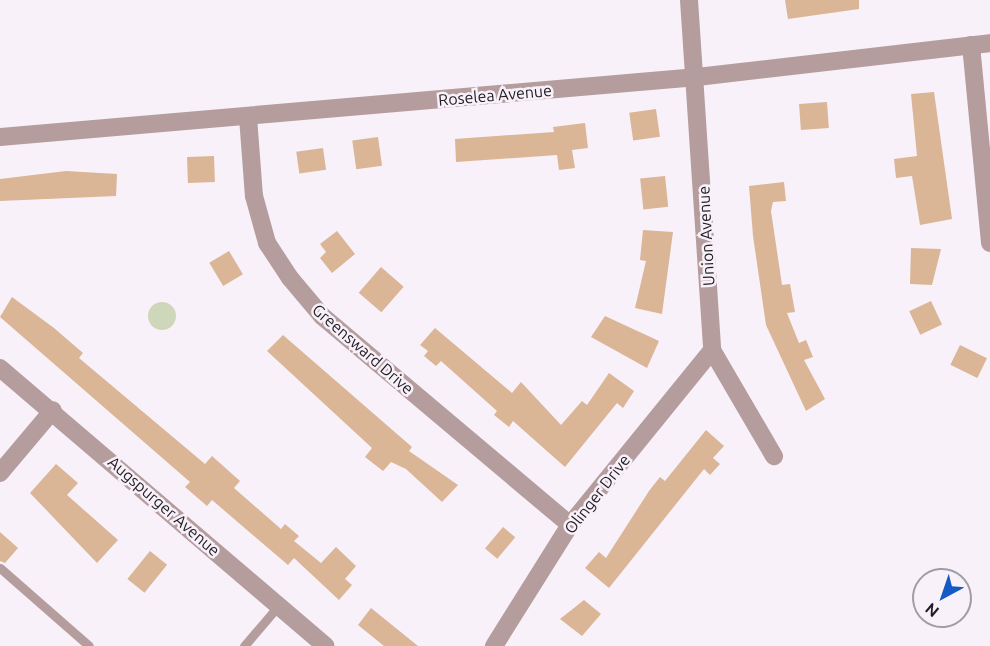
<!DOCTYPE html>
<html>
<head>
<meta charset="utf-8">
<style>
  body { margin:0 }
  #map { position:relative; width:990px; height:646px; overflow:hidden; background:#f8f1fa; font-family:Ubuntu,sans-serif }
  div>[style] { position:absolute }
  .green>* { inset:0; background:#cfd7ba }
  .round { border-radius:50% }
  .building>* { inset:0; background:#dab596; transform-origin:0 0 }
  .lane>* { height:9px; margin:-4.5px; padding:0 4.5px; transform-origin:4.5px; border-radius:4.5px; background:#b49d9c }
  .street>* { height:18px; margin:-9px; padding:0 9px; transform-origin:9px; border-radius:9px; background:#b49d9c }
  span { translate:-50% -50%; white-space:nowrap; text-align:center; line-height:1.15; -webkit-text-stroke:5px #f8f1fa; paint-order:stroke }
  .street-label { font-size:16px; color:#201d21 }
  .north { position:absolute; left:912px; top:568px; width:60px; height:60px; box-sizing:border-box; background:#f8f1fa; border:2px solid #a29ca3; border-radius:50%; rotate:220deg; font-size:16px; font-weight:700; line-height:24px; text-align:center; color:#201d21 }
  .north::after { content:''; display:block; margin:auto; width:21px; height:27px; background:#1559c4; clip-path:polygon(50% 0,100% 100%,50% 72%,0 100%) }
</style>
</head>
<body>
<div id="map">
  <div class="green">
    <i class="round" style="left:148px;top:302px;width:28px;height:28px"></i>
  </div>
  <div class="building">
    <i style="clip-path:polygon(785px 0,859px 0,859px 9px,788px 19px)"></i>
    <i style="clip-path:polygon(934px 92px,952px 219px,920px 225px,912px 176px,896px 178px,894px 159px,917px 156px,911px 94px)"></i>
    <i style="left:827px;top:102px;width:26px;height:28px;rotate:86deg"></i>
    <i style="left:656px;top:109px;width:28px;height:27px;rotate:82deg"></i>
    <i style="clip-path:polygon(585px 123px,588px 148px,572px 150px,575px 168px,559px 170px,557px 155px,456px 162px,455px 139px,554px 132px,553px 127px)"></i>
    <i style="left:378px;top:137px;width:29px;height:26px;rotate:82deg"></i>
    <i style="left:323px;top:148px;width:22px;height:27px;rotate:82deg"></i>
    <i style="left:214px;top:156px;width:26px;height:27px;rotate:88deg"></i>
    <i style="clip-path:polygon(66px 171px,117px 174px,116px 196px,0 201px,0 179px)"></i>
    <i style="left:665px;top:176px;width:31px;height:25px;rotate:84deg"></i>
    <i style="clip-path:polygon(784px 182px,786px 201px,773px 202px,771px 211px,782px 285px,790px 284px,795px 312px,787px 313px,799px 343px,806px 340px,813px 357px,804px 360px,825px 399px,806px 411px,766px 325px,753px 236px,749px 186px)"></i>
    <i style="clip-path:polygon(643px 230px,673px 232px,662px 314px,635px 308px,646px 261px,640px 260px)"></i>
    <i style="clip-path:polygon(337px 231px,355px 254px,332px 273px,320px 258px,326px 252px,320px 244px)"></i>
    <i style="clip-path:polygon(911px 248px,941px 249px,932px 285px,910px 284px)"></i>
    <i style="left:229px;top:251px;width:27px;height:23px;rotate:59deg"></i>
    <i style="left:381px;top:267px;width:30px;height:34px;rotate:41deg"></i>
    <i style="clip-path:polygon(12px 297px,54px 328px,83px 353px,79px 358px,205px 464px,212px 456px,240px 481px,234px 488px,281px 529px,285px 524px,299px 536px,294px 541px,321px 563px,336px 547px,356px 566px,345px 579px,352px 585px,339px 600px,294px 558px,288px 565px,212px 500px,207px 506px,185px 487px,190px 482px,0 317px)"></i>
    <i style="left:931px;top:301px;width:26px;height:24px;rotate:65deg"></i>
    <i style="clip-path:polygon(605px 316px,659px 341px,647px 368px,591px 337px)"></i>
    <i style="clip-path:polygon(435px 328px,512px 393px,521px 382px,561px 425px,582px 401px,587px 405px,609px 373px,634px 391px,623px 408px,617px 403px,565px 467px,513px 421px,509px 427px,494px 415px,497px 411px,441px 361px,436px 366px,424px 356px,428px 351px,420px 345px)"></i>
    <i style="clip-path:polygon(283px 335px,412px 447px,409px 451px,458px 485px,442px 502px,406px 469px,391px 462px,383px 471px,365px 457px,372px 448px,267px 351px)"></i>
    <i style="left:960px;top:345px;width:30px;height:22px;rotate:26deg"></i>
    <i style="clip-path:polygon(706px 430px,724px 446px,713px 458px,720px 464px,710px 475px,704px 469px,609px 588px,585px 568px,599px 552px,606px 558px,649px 491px,660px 477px,665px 481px)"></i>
    <i style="clip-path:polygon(56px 464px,78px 483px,67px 495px,118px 540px,97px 563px,30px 493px)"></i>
    <i style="left:503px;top:527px;width:16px;height:28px;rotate:40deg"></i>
    <i style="clip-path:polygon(0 532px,18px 548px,5px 563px,0 561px)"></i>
    <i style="left:150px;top:551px;width:22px;height:36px;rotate:39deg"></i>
    <i style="clip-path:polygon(584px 600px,601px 614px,582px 636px,560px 619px)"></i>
    <i style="clip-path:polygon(371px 608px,418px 646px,384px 646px,358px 625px)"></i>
  </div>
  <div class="lane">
    <i style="left:0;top:568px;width:118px;rotate:41.2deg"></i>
    <i style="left:244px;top:646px;width:54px;rotate:-49.5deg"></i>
  </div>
  <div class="street">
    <i style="left:689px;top:0;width:351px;rotate:86.2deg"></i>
    <i style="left:712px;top:350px;width:123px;rotate:59.7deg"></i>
    <i style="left:971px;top:45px;width:199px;rotate:84.5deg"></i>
    <i style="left:248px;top:117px;width:79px;rotate:85.7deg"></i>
    <i style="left:254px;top:196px;width:49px;rotate:74.5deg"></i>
    <i style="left:267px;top:243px;width:42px;rotate:56.7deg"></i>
    <i style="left:290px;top:278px;width:50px;rotate:49.9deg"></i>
    <i style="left:322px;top:316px;width:324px;rotate:40.1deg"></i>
    <i style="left:0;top:137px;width:700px;rotate:-4.92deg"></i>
    <i style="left:697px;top:77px;width:295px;rotate:-6.6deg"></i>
    <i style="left:0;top:368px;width:428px;rotate:40.5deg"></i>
    <i style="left:0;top:473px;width:82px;rotate:-49.9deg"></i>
    <i style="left:494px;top:646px;width:143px;rotate:-57.9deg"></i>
    <i style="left:570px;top:525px;width:225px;rotate:-50.9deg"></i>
  </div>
  <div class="street-label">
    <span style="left:495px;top:95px;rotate:-5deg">Roselea Avenue</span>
    <span style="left:706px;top:236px;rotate:-93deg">Union Avenue</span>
    <span style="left:363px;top:349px;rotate:41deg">Greensward Drive</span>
    <span style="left:597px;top:494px;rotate:-52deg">Olinger Drive</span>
    <span style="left:164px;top:506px;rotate:41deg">Augspurger Avenue</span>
  </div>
  <div class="north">N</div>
</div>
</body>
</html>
